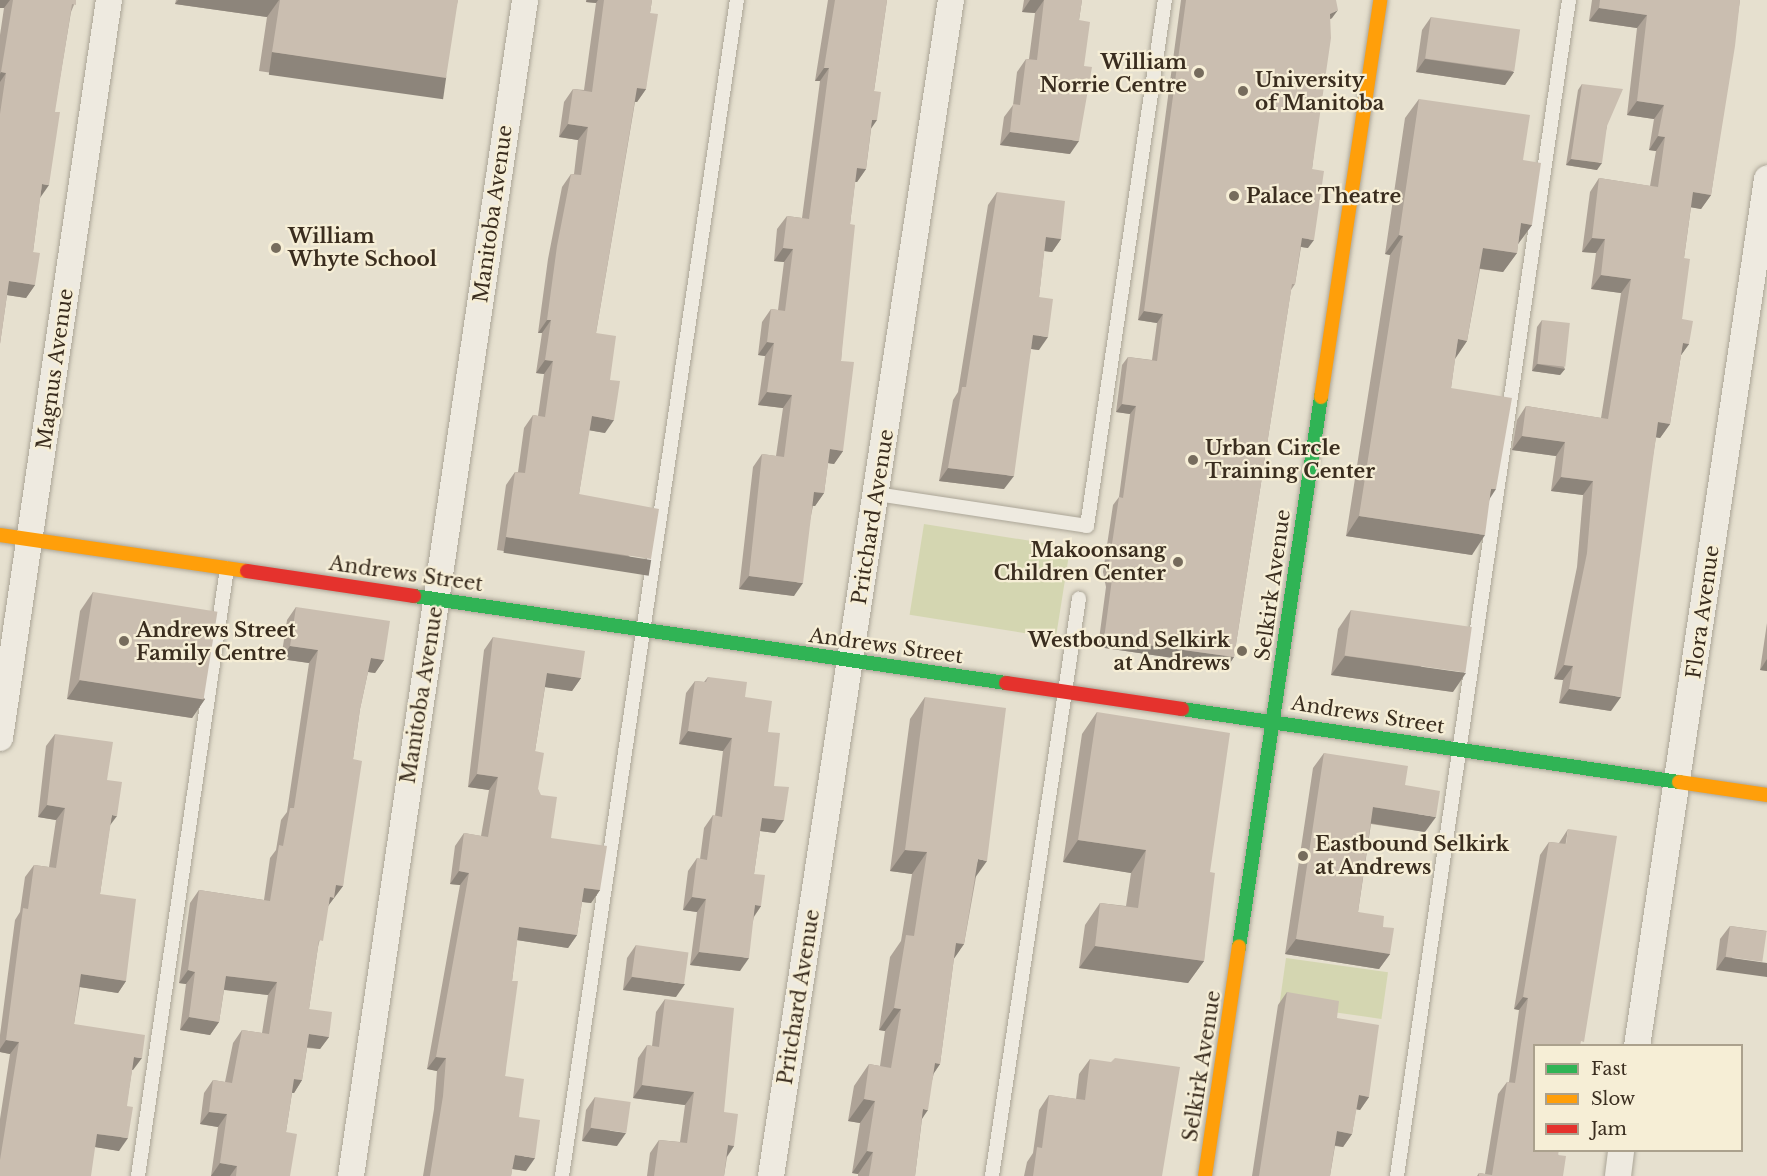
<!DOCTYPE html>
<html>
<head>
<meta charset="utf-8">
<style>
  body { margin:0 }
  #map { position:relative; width:1767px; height:1176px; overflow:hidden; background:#e6e0cf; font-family:"Libre Baskerville",serif }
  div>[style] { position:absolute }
  .green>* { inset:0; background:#d4d6b1; transform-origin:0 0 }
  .roads { filter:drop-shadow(0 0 2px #aba597) drop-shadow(0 0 2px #aba597) }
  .lane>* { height:14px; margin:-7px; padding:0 7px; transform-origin:7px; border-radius:7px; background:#eeeae0 }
  .street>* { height:26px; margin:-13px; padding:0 13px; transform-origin:13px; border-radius:13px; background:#eeeae0 }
  .fast>* { height:14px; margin:-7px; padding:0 7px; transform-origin:7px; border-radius:7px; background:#30b455 }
  .slow>* { height:14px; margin:-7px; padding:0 7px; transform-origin:7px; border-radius:7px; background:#ff9f0a }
  .jam>* { height:14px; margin:-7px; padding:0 7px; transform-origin:7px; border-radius:7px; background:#e5322d }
  .wall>* { inset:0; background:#aea397 }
  .shaded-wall>* { inset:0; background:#8d857b; transform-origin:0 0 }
  .building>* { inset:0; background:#cabeb0; transform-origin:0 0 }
  .dots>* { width:16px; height:16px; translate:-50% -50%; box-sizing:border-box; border:3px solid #f6eed6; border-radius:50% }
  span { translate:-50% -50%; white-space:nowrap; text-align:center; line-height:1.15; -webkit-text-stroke:4.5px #f6eed6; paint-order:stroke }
  .poi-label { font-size:20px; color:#3a2d1f; font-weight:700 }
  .right { translate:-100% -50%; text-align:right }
  .left { translate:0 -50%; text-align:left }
  .street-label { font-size:20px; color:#3a2d1f }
  .legend { position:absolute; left:1533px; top:1044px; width:210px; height:108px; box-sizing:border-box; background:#f6eed6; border:2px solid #aba18d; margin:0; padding:8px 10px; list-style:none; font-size:18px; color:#3a2d1f }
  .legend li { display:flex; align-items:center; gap:12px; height:30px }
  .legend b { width:30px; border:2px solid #aba18d }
</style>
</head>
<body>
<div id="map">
  <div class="green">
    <i style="left:924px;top:524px;width:148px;height:92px;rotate:9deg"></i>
    <i style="left:1286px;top:958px;width:103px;height:47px;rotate:8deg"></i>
  </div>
  <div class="roads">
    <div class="lane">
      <i style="left:876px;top:494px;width:213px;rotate:8.6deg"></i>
      <i style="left:1087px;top:526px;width:532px;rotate:-81.57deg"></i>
      <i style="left:138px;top:1176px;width:614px;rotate:-81.67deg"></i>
      <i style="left:562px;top:1176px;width:1189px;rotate:-81.54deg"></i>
      <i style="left:992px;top:1176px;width:584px;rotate:-81.43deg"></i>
      <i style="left:1397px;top:1176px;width:1189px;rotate:-81.68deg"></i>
    </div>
    <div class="street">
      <i style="left:0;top:738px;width:746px;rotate:-81.6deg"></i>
      <i style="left:1637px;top:1046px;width:877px;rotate:-81.47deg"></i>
      <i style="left:351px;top:1176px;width:1189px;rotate:-81.58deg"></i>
      <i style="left:771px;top:1176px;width:1190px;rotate:-81.3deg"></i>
      <i style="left:1618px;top:1176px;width:26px;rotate:-83deg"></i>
    </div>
    <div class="fast">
      <i style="left:414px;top:596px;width:598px;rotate:8.36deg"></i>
      <i style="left:1182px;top:709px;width:502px;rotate:8.36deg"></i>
      <i style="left:1239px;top:947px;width:556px;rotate:-81.52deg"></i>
    </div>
    <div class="slow">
      <i style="left:1321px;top:397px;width:401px;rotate:-81.5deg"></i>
      <i style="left:0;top:535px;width:250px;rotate:8.3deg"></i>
      <i style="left:1679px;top:782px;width:89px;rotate:8.4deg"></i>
      <i style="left:1205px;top:1176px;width:232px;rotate:-81.6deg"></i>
    </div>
    <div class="jam">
      <i style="left:247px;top:571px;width:169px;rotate:8.5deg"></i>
      <i style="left:1006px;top:683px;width:178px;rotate:8.4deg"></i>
    </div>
  </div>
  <div class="wall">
    <i style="clip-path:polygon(0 0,76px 0,71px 12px,40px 197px,33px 252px,35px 285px,26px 298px,7px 295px,0 344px,0 35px,4px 8px)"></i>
    <i style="clip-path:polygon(176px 0,458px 0,433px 97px,259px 71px,267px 17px,175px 4px)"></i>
    <i style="clip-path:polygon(586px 0,652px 0,650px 13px,646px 89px,637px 102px,635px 102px,596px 333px,610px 380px,605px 433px,589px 430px,579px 494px,642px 572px,497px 550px,506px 485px,515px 472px,518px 472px,524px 428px,533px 415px,538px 416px,544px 374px,536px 373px,542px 333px,538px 333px,548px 259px,562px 187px,571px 174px,574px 174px,578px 140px,559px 137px,564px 102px,573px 89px,584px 90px,596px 3px,586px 2px)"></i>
    <i style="clip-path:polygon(828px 0,887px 0,874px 91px,871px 130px,866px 169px,857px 182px,855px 182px,850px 224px,841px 361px,843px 451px,834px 464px,828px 463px,824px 493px,815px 506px,813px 506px,794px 596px,739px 589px,753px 467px,762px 454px,776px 456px,783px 408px,758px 405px,765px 356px,758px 355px,762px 322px,771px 309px,778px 310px,784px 262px,774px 261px,777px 229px,787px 216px,802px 218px,820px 81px,815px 81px)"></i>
    <i style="clip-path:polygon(1024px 0,1082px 0,1079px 20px,1070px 154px,1000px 145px,1004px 117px,1013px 105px,1017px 72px,1026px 59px,1029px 59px,1035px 13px,1022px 12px)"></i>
    <i style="clip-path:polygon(1181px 0,1336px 0,1332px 18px,1330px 19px,1312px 169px,1308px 248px,1301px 247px,1295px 284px,1291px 290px,1234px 657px,1228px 666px,1098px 647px,1106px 587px,1103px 572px,1113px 505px,1119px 497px,1130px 414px,1116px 412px,1122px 365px,1128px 357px,1152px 360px,1157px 323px,1138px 320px)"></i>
    <i style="clip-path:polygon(1592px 0,1740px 0,1711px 195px,1701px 209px,1691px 207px,1684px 258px,1682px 319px,1689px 344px,1681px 355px,1670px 424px,1660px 438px,1656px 437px,1611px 711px,1559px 703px,1563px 680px,1554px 679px,1577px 567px,1583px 495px,1551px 491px,1556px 456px,1512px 450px,1517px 420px,1526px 406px,1601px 418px,1621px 293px,1591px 289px,1596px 253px,1582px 252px,1590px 192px,1599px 178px,1650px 186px,1656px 151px,1649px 150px,1654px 119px,1627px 115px,1637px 28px,1589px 21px)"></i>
    <i style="clip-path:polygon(1431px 17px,1514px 72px,1505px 85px,1416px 72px,1422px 30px)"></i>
    <i style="clip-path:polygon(1582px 84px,1607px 126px,1597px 170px,1566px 165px,1578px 90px)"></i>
    <i style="clip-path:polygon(1419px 99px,1523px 160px,1532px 225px,1518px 244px,1517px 253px,1503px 272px,1480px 269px,1467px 341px,1455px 359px,1451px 388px,1490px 498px,1472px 555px,1346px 536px,1390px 255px,1385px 254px,1405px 118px)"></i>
    <i style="clip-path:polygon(997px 192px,1061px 239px,1052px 252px,1044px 251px,1039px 297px,1039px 350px,1031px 349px,1004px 489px,939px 481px,953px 400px,958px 392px,988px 205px)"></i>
    <i style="clip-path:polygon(1542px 320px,1565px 369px,1560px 375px,1532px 371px,1537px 327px)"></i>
    <i style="clip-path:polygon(93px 592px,205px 699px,192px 718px,67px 699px,80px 611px)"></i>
    <i style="clip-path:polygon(296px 607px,384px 660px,375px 673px,368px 672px,360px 709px,353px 759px,343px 886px,328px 906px,318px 947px,309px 1009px,329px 1037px,320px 1049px,307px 1048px,302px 1080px,294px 1093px,292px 1093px,286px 1132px,290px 1176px,211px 1176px,218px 1127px,200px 1124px,204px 1093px,213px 1080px,225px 1082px,233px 1043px,242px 1030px,262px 1033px,268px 995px,224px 990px,219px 1022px,210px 1035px,180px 1030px,186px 984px,179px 983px,190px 903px,199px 890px,264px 900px,270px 858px,276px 850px,281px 820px,287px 812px,309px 663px,281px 659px,287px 620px)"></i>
    <i style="clip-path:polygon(1351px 610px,1453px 692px,1331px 675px,1338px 629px)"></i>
    <i style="clip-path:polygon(1767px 623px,1767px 671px,1760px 670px)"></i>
    <i style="clip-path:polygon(493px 637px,581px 678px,572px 691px,545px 687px,535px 751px,538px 789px,551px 838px,600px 890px,591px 903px,582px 902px,577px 935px,568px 948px,517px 940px,512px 981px,505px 1076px,519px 1117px,526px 1171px,512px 1169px,511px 1176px,423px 1176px,434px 1109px,437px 1071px,427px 1069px,460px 885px,450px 884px,455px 846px,464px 833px,481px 836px,489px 790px,468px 787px,484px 650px)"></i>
    <i style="clip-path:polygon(708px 677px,745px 697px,768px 732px,774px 786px,775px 833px,760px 831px,754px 874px,761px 906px,754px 917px,740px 971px,690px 965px,697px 912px,683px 910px,688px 871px,697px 858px,700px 859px,704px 828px,713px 815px,715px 816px,723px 751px,679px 744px,686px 693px,695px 681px,704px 682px)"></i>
    <i style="clip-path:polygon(925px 697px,976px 877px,964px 944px,954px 958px,940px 1064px,934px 1073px,922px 1119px,915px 1176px,858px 1176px,858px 1174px,852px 1173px,860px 1123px,848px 1121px,854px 1086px,869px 1064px,880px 1066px,885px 1031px,879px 1030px,890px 957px,901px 941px,912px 874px,890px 871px,910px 719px)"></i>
    <i style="clip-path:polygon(1097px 712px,1210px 872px,1204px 961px,1188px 983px,1079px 968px,1085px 925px,1100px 903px,1126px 906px,1131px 873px,1063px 862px,1082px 734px)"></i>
    <i style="clip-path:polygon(55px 734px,107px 780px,110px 825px,100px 894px,126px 981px,118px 993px,80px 987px,74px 1024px,133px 1070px,132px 1070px,119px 1151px,95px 1147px,0 1176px,0 1119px,10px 1054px,0 1052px,0 1035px,15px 920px,20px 912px,25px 877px,34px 865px,49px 867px,56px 820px,38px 817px,46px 746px)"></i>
    <i style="clip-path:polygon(1324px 753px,1405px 785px,1425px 832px,1371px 824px,1358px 912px,1383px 927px,1390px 954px,1379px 969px,1285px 954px,1313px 768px)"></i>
    <i style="clip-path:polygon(1568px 829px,1534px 1046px,1563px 1176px,1477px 1176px,1479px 1173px,1485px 1174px,1498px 1094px,1507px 1082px,1509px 1082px,1519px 1010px,1514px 1009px,1540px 855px,1549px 842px,1559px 843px)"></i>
    <i style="clip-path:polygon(1730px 926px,1767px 931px,1716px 970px,1720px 939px)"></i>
    <i style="clip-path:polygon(636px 945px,676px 997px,623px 990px,627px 958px)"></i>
    <i style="clip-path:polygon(1287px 992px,1337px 1018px,1369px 1097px,1360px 1110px,1356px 1109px,1352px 1134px,1343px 1147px,1335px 1146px,1330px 1176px,1252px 1176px,1278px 1005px)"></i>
    <i style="clip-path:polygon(665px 999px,724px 1112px,734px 1146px,727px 1157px,724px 1176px,647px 1176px,650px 1153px,659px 1140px,680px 1142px,685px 1105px,633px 1098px,638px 1058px,647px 1045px,652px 1046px,656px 1012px)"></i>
    <i style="clip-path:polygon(1090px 1059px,1162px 1176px,1024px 1176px,1027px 1162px,1033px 1153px,1039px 1110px,1049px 1095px,1076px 1099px,1079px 1074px)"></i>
    <i style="clip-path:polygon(595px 1097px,617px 1146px,582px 1141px,586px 1110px)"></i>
  </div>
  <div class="shaded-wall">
    <i style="clip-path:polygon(0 0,10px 0,4px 8px,0 8px)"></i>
    <i style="clip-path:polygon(178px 0,279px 0,267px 17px,175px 4px)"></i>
    <i style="clip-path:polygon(587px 0,598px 0,596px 3px,586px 2px)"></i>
    <i style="clip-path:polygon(1030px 0,1044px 0,1035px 13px,1022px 12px)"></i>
    <i style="clip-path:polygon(1599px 8px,1647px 15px,1637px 28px,1589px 21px)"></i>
    <i style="clip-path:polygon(1338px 10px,1332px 18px,1324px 23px,1330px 14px)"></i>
    <i style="left:272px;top:52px;width:176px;height:23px;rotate:8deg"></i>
    <i style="clip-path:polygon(1425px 59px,1514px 72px,1505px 85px,1416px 72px)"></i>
    <i style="clip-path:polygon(824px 68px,829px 68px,820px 81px,815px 81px)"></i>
    <i style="clip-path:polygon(1px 72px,6px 73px,0 82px,0 74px)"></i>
    <i style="clip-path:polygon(637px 88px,646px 89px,637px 102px,628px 101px)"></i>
    <i style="clip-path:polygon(1637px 101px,1664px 105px,1654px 119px,1627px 115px)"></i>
    <i style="clip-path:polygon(872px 120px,877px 120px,868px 133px)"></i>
    <i style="clip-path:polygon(568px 124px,588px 127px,578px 140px,559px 137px)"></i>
    <i style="clip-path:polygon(1010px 132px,1079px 141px,1070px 154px,1000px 145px)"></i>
    <i style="clip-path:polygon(1658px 136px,1665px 137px,1656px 151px,1649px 150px)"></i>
    <i style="clip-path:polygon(1571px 159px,1602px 163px,1597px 170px,1566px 165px)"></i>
    <i style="clip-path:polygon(857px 168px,866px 169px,857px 182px,848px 181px)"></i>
    <i style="clip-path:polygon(42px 184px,49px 185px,40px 198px)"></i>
    <i style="clip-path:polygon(1693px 192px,1711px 195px,1701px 209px,1683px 206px)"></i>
    <i style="clip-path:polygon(1521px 223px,1532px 225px,1518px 244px)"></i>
    <i style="clip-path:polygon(1399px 235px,1403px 236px,1390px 255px,1385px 254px)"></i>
    <i style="clip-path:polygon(1046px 237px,1061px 239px,1052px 252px,1037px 250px)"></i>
    <i style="clip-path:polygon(1302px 238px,1314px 240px,1308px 248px,1296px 246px)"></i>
    <i style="clip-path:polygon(1592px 238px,1605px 239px,1596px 253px,1582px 252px)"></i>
    <i style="clip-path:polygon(783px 248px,793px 249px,784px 262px,774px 261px)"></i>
    <i style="clip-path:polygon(1483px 248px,1517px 253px,1503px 272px,1470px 267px)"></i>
    <i style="clip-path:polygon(1601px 275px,1631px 279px,1621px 293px,1591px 289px)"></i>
    <i style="clip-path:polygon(9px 281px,35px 285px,26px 298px,0 294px)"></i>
    <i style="clip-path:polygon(1144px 311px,1163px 314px,1157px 323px,1138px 320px)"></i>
    <i style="clip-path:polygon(547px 320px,551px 320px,542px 333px,538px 333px)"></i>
    <i style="clip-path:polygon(1033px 335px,1048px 337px,1039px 350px,1024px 348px)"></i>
    <i style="clip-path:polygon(1458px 339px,1467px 341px,1454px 360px)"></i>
    <i style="clip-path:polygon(767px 342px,774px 343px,765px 356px,758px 355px)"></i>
    <i style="clip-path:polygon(1683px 343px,1689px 344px,1679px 358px)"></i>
    <i style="clip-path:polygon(545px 360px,553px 361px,544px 374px,536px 373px)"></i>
    <i style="clip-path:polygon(1537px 364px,1565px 369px,1560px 375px,1532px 371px)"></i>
    <i style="clip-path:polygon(767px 392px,792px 395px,783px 408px,758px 405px)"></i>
    <i style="clip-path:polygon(1122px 404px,1136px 406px,1130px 414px,1116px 412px)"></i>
    <i style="clip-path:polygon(592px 416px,614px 420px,605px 433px,582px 429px)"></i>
    <i style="clip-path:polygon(1658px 422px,1670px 424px,1660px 438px,1648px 436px)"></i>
    <i style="clip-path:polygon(1522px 436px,1565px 442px,1556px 456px,1512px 450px)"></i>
    <i style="clip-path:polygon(830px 449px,843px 451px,834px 464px,821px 462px)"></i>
    <i style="clip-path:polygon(948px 468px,1014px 476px,1004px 489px,939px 481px)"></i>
    <i style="clip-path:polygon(1561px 477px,1593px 481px,1583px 495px,1551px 491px)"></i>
    <i style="clip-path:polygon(1491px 489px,1496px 489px,1483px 509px)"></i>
    <i style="clip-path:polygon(814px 492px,824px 493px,815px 506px,805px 505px)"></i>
    <i style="clip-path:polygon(1359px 516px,1485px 535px,1472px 555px,1346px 536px)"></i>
    <i style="left:506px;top:537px;width:147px;height:16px;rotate:9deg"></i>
    <i style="clip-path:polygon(749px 576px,803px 583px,794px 596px,739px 589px)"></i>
    <i style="clip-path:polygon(1104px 639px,1234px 657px,1228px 666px,1098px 647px)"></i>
    <i style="clip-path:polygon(290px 646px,318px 650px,309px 663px,281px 659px)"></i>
    <i style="clip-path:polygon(1345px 656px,1466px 673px,1453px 692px,1331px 675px)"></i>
    <i style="clip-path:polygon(371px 658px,384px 660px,375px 673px,362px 671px)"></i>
    <i style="clip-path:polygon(1767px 659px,1767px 671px,1760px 670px)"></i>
    <i style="clip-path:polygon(1564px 665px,1573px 666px,1563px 680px,1554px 679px)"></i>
    <i style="clip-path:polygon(547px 673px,581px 678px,572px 691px,538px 686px)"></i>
    <i style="clip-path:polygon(80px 680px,205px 699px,192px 718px,67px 699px)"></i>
    <i style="clip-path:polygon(1569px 689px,1621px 697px,1611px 711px,1559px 703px)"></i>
    <i style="clip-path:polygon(688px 731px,732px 738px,723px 751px,679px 744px)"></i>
    <i style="clip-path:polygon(477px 774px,498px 777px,489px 790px,468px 787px)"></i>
    <i style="clip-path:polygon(47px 805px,65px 808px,56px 820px,38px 817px)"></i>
    <i style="clip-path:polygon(1373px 807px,1436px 817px,1425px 832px,1363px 822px)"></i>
    <i style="clip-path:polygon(112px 815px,117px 816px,108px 828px)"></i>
    <i style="clip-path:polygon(762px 818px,784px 820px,775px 833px,753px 830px)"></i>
    <i style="clip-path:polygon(1078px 840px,1146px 850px,1131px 873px,1063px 862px)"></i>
    <i style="clip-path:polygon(905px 850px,927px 852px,912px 874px,890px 871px)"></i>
    <i style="clip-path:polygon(978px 859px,987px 861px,972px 882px)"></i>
    <i style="clip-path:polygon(459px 871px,469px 873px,460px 885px,450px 884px)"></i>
    <i style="clip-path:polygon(336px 885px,343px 886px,325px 910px,321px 910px)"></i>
    <i style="clip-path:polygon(584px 888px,600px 890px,591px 903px,575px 901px)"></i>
    <i style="clip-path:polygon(692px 897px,706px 899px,697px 912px,683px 910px)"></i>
    <i style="clip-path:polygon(755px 905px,761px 906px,752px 919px)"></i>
    <i style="clip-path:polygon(519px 927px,577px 935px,568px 948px,510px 939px)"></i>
    <i style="clip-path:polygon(1296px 939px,1390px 954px,1379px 969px,1285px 954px)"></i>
    <i style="clip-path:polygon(956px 943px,964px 944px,949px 966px)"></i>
    <i style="clip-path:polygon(1095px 946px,1204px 961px,1188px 983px,1079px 968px)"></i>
    <i style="clip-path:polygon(699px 952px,749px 958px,740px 971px,690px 965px)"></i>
    <i style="clip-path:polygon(1725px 957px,1767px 963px,1767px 977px,1716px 970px)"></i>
    <i style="clip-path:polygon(188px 970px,195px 972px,186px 984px,179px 983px)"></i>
    <i style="clip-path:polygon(81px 974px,126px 981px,118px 993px,73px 986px)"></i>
    <i style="clip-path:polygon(226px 976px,277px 982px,268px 995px,218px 989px)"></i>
    <i style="clip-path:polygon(632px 977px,685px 984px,676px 997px,623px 990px)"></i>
    <i style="clip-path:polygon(1523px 997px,1528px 998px,1519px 1010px,1514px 1009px)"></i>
    <i style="clip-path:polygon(894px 1008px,901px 1009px,885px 1031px,879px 1030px)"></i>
    <i style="clip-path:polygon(189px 1017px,219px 1022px,210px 1035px,180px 1030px)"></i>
    <i style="clip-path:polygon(309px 1034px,329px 1037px,320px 1049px,300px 1046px)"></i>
    <i style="clip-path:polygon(6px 1040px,19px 1042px,10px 1054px,0 1052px,0 1049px)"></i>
    <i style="clip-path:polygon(134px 1057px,142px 1058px,133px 1070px,125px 1069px)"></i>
    <i style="clip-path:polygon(436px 1057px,446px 1058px,437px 1071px,427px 1069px)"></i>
    <i style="clip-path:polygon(935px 1063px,940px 1064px,925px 1086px)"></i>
    <i style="clip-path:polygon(294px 1079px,302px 1080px,294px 1093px,285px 1092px)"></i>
    <i style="clip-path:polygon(642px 1085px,694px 1092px,685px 1105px,633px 1098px)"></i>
    <i style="clip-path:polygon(1359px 1095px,1369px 1097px,1360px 1110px,1350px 1108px)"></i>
    <i style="clip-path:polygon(864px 1099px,875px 1101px,860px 1123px,848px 1121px)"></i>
    <i style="clip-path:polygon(923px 1109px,928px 1110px,913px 1132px)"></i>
    <i style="clip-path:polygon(209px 1112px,227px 1114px,218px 1127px,200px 1124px)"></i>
    <i style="clip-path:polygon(591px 1128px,626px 1133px,617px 1146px,582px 1141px)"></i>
    <i style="clip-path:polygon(1337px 1131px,1352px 1134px,1343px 1147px,1328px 1144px)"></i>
    <i style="clip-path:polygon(97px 1134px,128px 1138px,119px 1151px,89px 1146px)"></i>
    <i style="clip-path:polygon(728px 1145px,734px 1146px,725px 1159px)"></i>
    <i style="clip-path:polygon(867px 1151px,873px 1152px,858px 1174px,852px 1173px)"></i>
    <i style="clip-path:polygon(515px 1155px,535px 1158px,526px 1171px,506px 1168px)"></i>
    <i style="clip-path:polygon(220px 1163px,237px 1166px,230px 1176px,211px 1176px)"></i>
  </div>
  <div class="building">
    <i style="clip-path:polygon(13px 0,76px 0,76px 5px,72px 4px,55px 112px,60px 112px,49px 185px,42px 184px,33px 252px,40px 253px,35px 285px,9px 281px,0 344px,0 114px,6px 73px,1px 72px)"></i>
    <i style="clip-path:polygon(280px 0,458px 0,446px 78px,272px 52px)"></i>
    <i style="clip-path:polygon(604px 0,652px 0,650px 13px,658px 14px,646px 89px,637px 88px,596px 333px,616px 336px,610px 380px,620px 381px,614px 420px,592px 416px,579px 494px,659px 509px,651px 559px,506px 537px,515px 472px,525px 473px,533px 415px,545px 417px,553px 361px,545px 360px,551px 320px,547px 320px,557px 246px,571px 174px,581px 175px,588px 127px,568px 124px,573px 89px,592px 92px)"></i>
    <i style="clip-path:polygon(835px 0,887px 0,874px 91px,881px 92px,877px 120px,872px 120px,866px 169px,857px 168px,850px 224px,855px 225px,841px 361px,854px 362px,843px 451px,830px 449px,824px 493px,814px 492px,803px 583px,749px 576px,762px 454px,784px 457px,792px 395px,767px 392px,774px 343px,767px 342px,771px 309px,785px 311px,793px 249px,783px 248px,787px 216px,809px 219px,829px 68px,824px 68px)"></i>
    <i style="clip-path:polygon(1043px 0,1082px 0,1079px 20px,1090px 22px,1084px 66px,1092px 67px,1079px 141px,1010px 132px,1013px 104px,1020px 105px,1026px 59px,1037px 60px,1044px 0)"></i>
    <i style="clip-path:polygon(1186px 0,1336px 0,1338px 10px,1330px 14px,1331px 38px,1312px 169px,1324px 171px,1314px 240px,1302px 238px,1295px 284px,1292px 284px,1234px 657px,1104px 639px,1112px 579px,1109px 564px,1119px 497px,1123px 498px,1136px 406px,1122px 404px,1128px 357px,1157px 361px,1163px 314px,1144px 311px)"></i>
    <i style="clip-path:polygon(1600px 0,1740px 0,1735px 46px,1711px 195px,1693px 192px,1684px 258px,1690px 259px,1682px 319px,1693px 321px,1689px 344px,1683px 343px,1670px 424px,1658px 422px,1621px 697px,1569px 689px,1573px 666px,1564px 665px,1587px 553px,1593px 481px,1561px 477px,1565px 442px,1522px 436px,1526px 406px,1608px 419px,1631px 279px,1601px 275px,1605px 239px,1592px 238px,1599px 178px,1658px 187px,1665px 137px,1658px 136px,1664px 105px,1637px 101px,1647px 15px,1599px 8px)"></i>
    <i style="left:1431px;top:17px;width:90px;height:42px;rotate:8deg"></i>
    <i style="clip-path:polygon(1582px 84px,1623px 89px,1607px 126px,1602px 163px,1571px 159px)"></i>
    <i style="clip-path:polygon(1419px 99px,1530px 115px,1523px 160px,1541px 163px,1532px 225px,1521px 223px,1517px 253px,1483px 248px,1467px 341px,1458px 339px,1451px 388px,1512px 398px,1496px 489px,1491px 489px,1485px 535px,1359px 516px,1403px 236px,1399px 235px)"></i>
    <i style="clip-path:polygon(997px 192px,1065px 201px,1061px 239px,1046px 237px,1039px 297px,1053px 299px,1048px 337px,1033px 335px,1014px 476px,948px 468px,962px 387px,966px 387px)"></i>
    <i style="left:1542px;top:320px;width:28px;height:44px;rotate:6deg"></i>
    <i style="left:93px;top:592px;width:126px;height:89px;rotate:9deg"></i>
    <i style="clip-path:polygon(296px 607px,390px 621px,384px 660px,371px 658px,360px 709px,353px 759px,362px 761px,343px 886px,336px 885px,334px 898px,330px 897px,323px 941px,319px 940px,309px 1009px,332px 1012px,329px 1037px,309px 1034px,302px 1080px,294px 1079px,286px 1132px,297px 1134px,290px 1176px,236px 1176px,237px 1166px,220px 1163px,227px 1114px,209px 1112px,213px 1080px,232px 1083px,242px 1030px,269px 1034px,277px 982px,226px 976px,219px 1022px,189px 1017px,195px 972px,188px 970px,199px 890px,270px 901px,279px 845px,283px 846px,290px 808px,294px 808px,318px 650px,290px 646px)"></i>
    <i style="left:1351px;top:610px;width:122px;height:46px;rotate:8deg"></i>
    <i style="clip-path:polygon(493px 637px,585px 651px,581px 678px,547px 673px,535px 751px,544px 753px,538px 789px,541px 795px,557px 797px,551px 838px,607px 846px,600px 890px,584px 888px,577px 935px,519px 927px,512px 981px,518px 981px,505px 1076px,524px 1079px,519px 1117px,540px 1120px,535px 1158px,515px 1155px,511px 1176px,430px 1176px,443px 1096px,446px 1058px,436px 1057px,469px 873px,459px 871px,464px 833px,488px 837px,498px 777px,477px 774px)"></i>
    <i style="clip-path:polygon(708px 677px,747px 682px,745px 697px,772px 701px,768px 732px,780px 733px,774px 786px,789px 787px,784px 820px,762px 818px,754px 874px,765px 875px,761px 906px,755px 905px,749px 958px,699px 952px,706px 899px,692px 897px,697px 858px,707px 860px,713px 815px,722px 817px,732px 738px,688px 731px,695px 681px,706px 682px)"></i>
    <i style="clip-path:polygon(925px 697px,1006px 708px,987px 861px,978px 859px,964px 944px,956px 943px,940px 1064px,935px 1063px,928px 1110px,923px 1109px,915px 1176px,869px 1176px,873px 1152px,867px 1151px,875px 1101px,864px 1099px,869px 1064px,891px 1068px,901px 1009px,894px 1008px,906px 935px,914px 936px,927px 852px,905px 850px)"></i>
    <i style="clip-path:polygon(1097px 712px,1230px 733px,1210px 872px,1215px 873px,1204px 961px,1095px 946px,1100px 903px,1138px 908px,1146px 850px,1078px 840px)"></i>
    <i style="clip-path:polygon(55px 734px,113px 742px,107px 780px,122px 782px,117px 816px,112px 815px,100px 894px,136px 899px,126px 981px,81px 974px,74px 1024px,145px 1035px,142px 1058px,134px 1057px,127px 1106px,133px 1107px,128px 1138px,97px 1134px,91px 1176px,0 1176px,0 1160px,19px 1042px,6px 1040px,23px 908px,28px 909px,34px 865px,56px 868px,65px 808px,47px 805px)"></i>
    <i style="clip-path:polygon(1324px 753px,1408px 766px,1405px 785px,1440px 791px,1436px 817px,1373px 807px,1358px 912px,1384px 916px,1383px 927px,1394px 928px,1390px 954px,1296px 939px)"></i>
    <i style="clip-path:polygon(1568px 829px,1617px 836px,1584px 1042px,1581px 1041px,1580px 1046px,1534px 1046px,1534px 1150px,1559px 1150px,1558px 1155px,1566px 1156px,1563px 1176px,1479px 1176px,1479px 1173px,1492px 1175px,1507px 1082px,1515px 1083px,1528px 998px,1523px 997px,1549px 842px,1566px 844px)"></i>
    <i style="left:1730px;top:926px;width:37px;height:31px;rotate:8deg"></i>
    <i style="left:636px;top:945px;width:53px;height:32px;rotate:8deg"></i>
    <i style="clip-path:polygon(1287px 992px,1339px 1001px,1337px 1018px,1379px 1025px,1369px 1097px,1359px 1095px,1352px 1134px,1337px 1131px,1330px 1176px,1259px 1176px)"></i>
    <i style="clip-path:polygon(665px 999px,734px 1008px,724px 1112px,738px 1114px,734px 1146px,728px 1145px,724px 1176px,654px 1176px,659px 1140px,687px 1143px,694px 1092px,642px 1085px,647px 1045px,659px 1047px)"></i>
    <i style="clip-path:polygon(1115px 1058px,1180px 1067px,1162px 1176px,1033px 1176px,1037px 1147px,1042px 1148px,1049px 1095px,1085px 1100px,1090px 1059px,1111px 1062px)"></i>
    <i style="left:595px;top:1097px;width:36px;height:31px;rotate:8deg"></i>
  </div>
  <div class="dots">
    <i style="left:1199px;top:73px;background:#766c5d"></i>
    <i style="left:1243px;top:91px;background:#766c5d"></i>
    <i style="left:1234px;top:196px;background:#766c5d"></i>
    <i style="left:276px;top:248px;background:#766c5d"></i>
    <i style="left:1193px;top:460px;background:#766c5d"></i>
    <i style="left:1178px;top:562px;background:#766c5d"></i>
    <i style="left:124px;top:641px;background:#766c5d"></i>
    <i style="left:1242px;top:651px;background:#766c5d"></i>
    <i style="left:1303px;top:856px;background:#766c5d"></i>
  </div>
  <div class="poi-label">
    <span class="right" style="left:1187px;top:74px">William<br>Norrie Centre</span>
    <span class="left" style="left:1255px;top:92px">University<br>of Manitoba</span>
    <span class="left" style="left:1246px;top:196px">Palace Theatre</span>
    <span class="left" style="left:288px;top:248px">William<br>Whyte School</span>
    <span class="left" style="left:1205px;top:460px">Urban Circle<br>Training Center</span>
    <span class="right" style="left:1166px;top:562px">Makoonsang<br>Children Center</span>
    <span class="left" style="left:136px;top:642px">Andrews Street<br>Family Centre</span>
    <span class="right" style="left:1230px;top:652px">Westbound Selkirk<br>at Andrews</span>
    <span class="left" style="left:1315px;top:856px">Eastbound Selkirk<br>at Andrews</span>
  </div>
  <div class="street-label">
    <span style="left:493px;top:214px;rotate:-82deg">Manitoba Avenue</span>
    <span style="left:55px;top:369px;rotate:-82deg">Magnus Avenue</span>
    <span style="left:873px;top:517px;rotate:-81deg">Pritchard Avenue</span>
    <span style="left:406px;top:574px;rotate:8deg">Andrews Street</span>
    <span style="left:1273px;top:585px;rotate:-82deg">Selkirk Avenue</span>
    <span style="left:1703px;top:612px;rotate:-82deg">Flora Avenue</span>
    <span style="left:886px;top:646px;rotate:8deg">Andrews Street</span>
    <span style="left:422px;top:695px;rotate:-81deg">Manitoba Avenue</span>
    <span style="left:1368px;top:715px;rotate:9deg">Andrews Street</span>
    <span style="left:799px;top:997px;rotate:-81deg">Pritchard Avenue</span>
    <span style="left:1202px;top:1066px;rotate:-81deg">Selkirk Avenue</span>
  </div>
  <ul class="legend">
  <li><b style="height:8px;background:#30b455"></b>Fast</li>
  <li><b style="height:8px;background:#ff9f0a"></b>Slow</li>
  <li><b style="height:8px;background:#e5322d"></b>Jam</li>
  </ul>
</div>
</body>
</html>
